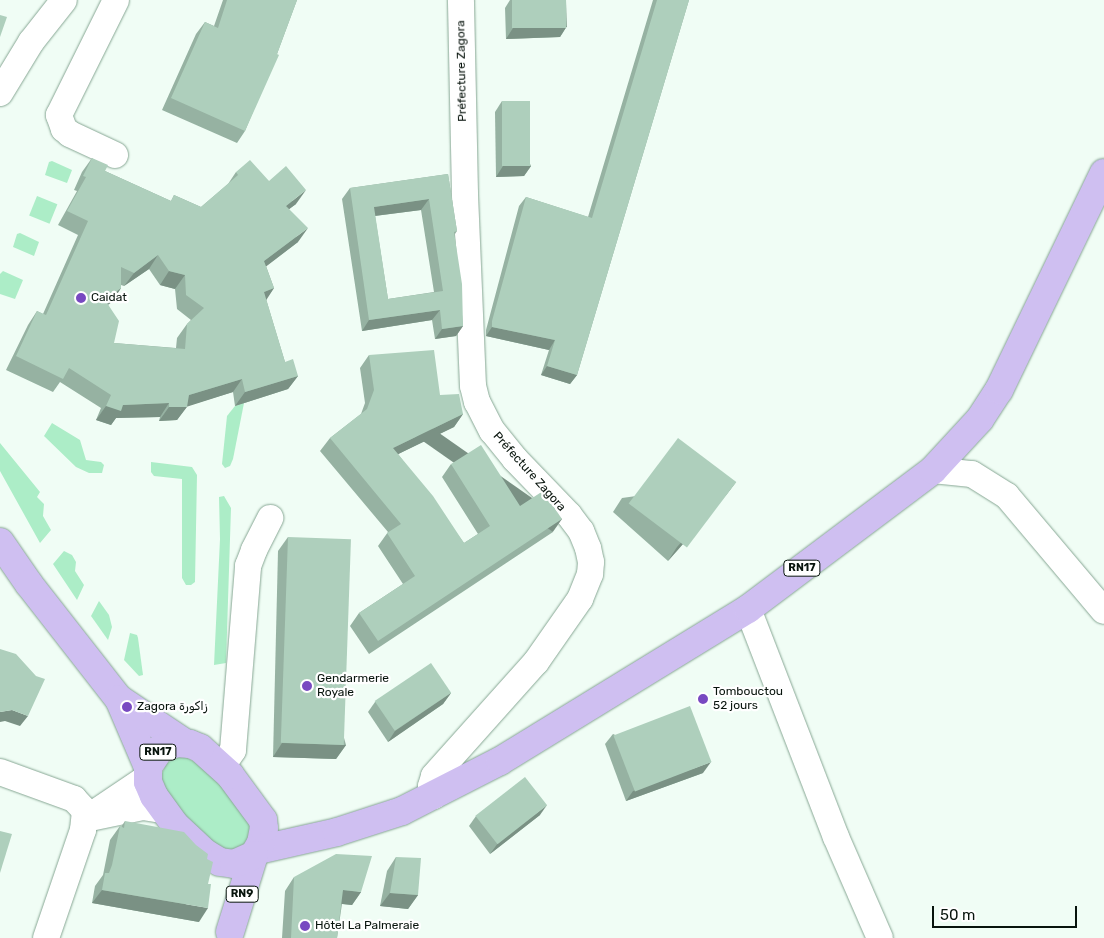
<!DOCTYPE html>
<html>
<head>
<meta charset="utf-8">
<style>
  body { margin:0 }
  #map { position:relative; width:1104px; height:938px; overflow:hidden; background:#f0fdf5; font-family:Rubik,Vazirmatn,sans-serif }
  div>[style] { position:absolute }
  .green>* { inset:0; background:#acedc7; transform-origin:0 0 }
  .roads { filter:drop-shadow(0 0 1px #87a794) drop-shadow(0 0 1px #87a794) }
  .minor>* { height:26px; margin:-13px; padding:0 13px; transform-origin:13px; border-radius:13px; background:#fff }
  .major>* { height:28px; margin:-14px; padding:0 14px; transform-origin:14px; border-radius:14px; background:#cfbff1 }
  .wall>* { inset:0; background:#96b2a2 }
  .shaded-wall>* { inset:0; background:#7a9184; transform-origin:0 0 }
  .building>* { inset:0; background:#aecfbc; transform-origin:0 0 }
  .dots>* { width:14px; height:14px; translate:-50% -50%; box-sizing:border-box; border:2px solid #fff; border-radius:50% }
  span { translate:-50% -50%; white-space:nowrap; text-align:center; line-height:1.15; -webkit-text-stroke:4.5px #fff; paint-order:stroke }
  .shield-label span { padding:1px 4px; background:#fff; border:1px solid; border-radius:4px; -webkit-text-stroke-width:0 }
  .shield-label { font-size:11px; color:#08140d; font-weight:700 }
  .street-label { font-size:12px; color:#08140d }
  .poi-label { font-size:12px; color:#08140d }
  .left { translate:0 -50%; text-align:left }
  .scale { position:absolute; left:932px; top:906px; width:145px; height:22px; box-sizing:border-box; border:2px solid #08140d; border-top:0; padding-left:6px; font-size:15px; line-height:18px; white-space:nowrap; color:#08140d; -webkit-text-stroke:4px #fff; paint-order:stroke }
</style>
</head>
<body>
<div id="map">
  <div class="green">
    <i style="clip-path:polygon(52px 161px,72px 170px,67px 183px,45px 175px,49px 162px)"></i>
    <i style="left:37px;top:196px;width:22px;height:21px;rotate:22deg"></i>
    <i style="clip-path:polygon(20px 233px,39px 242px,34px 256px,13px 247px,17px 234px)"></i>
    <i style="clip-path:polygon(3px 271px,23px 280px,15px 299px,0 294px,0 274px)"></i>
    <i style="clip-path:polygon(244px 403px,233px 459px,230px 466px,225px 468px,222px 464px,227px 416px,235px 406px)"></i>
    <i style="clip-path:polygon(52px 423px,80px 440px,86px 460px,101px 462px,104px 465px,102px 473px,89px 473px,76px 467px,44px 436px)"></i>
    <i style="clip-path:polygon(0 443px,40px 492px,37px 497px,44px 504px,43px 516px,51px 530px,40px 543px,0 471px)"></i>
    <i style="clip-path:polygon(151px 462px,192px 467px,197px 475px,195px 582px,191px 585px,186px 585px,182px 578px,182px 479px,154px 476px,151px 472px)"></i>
    <i style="clip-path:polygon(224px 496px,231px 508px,226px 663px,214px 665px,220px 539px,219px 497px)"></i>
    <i style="clip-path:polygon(64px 551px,72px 555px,76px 562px,75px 571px,84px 585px,77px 600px,53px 564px)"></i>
    <i style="clip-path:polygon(99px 601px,109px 615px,112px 627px,108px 640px,91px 616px)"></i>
    <i style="clip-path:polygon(130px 633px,137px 635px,138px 638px,143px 675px,139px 676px,124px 660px)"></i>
    <i style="clip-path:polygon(184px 756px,214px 773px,253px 830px,241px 851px,221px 849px,179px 813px,162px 783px,161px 776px,166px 764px,177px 757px)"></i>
  </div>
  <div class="roads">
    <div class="minor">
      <i style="left:0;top:93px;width:60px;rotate:-58.7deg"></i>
      <i style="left:31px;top:42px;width:53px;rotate:-51.8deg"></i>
      <i style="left:115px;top:155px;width:50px;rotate:-155deg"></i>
      <i style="left:70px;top:134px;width:8px;rotate:-140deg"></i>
      <i style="left:64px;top:129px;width:15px;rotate:-110deg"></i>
      <i style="left:59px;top:115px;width:128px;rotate:-63.6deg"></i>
      <i style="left:933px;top:470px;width:39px;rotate:6deg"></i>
      <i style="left:972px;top:474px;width:41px;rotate:32.2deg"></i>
      <i style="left:1007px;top:496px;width:150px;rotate:49.9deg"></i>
      <i style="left:748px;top:609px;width:244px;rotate:68.9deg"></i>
      <i style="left:836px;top:837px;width:110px;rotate:66.5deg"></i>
      <i style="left:222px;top:766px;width:19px;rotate:-55deg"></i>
      <i style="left:233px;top:750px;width:185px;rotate:-85.3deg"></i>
      <i style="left:248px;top:566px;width:17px;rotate:-69deg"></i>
      <i style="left:254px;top:550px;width:36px;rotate:-63deg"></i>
      <i style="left:0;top:772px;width:79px;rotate:20deg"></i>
      <i style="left:74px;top:799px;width:16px;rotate:47deg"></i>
      <i style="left:85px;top:811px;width:19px;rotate:96deg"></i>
      <i style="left:83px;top:830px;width:114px;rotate:108.9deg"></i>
      <i style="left:434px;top:796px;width:10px;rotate:-107deg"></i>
      <i style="left:431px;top:786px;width:10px;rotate:-73deg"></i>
      <i style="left:434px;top:776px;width:153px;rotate:-48.2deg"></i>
      <i style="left:536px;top:662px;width:77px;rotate:-55.1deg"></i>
      <i style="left:580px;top:599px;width:27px;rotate:-68deg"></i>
      <i style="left:590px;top:574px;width:12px;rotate:-85deg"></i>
      <i style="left:591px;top:562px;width:14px;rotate:-102deg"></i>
      <i style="left:588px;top:548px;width:18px;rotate:-112deg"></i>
      <i style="left:581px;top:531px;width:20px;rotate:-127deg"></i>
      <i style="left:569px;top:515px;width:78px;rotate:-134deg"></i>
      <i style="left:515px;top:459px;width:36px;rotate:-129deg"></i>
      <i style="left:492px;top:431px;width:33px;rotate:-117deg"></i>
      <i style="left:477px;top:402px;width:16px;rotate:-104deg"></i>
      <i style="left:473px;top:386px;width:192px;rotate:-92.4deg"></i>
      <i style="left:465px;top:194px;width:194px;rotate:-91.2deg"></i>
      <i style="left:96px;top:812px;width:63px;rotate:-33.9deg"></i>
      <i style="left:85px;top:819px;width:59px;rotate:-11.7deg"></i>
      <i style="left:143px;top:807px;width:20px;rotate:9deg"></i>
    </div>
    <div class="major">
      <i style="left:0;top:542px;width:51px;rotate:55.4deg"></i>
      <i style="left:29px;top:584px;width:146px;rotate:52deg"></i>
      <i style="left:119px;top:699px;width:74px;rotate:66.9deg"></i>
      <i style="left:119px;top:699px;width:79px;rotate:33.7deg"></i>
      <i style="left:258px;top:850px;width:81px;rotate:-12.8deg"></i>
      <i style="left:337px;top:832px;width:68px;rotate:-17.9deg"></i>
      <i style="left:402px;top:811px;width:110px;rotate:-27deg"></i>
      <i style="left:500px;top:761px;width:291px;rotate:-31.5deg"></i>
      <i style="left:748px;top:609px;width:231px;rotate:-36.9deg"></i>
      <i style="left:933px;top:470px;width:69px;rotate:-47.3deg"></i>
      <i style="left:980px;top:419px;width:35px;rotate:-57deg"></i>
      <i style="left:999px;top:390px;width:241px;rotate:-64.2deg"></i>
      <i style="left:230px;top:932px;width:81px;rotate:-72.7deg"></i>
      <i style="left:254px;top:855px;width:14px;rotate:-60deg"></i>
      <i style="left:261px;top:843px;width:15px;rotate:-79deg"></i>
      <i style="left:264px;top:828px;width:8px;rotate:-97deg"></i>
      <i style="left:263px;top:820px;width:56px;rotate:-126.3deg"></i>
      <i style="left:230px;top:775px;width:40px;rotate:-138deg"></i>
      <i style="left:200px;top:748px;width:11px;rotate:-158deg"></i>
      <i style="left:190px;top:744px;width:13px;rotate:-176deg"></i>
      <i style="left:177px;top:743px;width:18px;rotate:161deg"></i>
      <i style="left:160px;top:749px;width:22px;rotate:124deg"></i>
      <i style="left:148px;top:767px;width:15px;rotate:90deg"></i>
      <i style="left:148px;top:782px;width:15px;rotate:67deg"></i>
      <i style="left:154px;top:796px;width:36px;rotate:54deg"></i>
      <i style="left:175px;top:825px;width:41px;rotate:43deg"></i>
      <i style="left:205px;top:853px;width:17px;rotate:31deg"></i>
      <i style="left:220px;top:862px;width:14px;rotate:8deg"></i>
      <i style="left:234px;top:864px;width:22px;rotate:-24deg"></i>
    </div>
  </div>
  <div class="wall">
    <i style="clip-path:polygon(223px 0,297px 0,277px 54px,245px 131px,237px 143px,162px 110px,196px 34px,205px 22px,214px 26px)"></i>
    <i style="clip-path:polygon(510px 0,566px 0,567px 26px,560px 37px,506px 39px,505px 8px)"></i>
    <i style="clip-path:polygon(653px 0,689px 0,577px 375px,570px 384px,541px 375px,549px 350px,486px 336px,486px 330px,519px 206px,526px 197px,588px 217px)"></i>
    <i style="clip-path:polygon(502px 101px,531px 166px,524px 176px,496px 177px,495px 112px)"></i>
    <i style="clip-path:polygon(evenodd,92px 158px,105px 171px,171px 201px,174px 195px,201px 207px,228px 184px,236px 172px,269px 181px,296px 204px,289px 209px,298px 242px,266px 266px,274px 288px,266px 299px,285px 362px,298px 376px,288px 389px,235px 406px,233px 392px,187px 406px,177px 420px,159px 421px,160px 417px,116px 418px,111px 425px,96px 420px,101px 408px,60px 382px,53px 392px,6px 370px,28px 325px,37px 311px,43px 314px,78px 235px,58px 225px,77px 191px,74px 190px,82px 172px,92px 158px,149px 269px,160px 285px,175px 289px,177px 309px,191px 320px,187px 324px,177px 338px,176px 348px,114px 343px,108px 304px,112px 302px,121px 288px,121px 285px,124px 286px,149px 269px)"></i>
    <i style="clip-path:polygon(evenodd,448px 174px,457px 231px,455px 234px,463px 326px,456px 336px,435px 339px,432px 320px,362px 331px,342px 199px,350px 188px,448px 174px,421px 210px,434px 292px,388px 299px,375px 216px,421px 210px)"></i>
    <i style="clip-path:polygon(369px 355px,440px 395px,463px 414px,454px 427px,398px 454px,464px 543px,478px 534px,442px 477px,451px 464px,520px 506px,553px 532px,369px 654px,350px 626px,359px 613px,403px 584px,378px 546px,388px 532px,320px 451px,330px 438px,361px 414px,365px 403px,360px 368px)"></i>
    <i style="clip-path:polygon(736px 482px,726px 495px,668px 561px,613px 512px,622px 498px)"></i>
    <i style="clip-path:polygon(288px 537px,346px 745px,336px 759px,273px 757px,278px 551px)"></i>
    <i style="clip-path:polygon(451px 693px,443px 704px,388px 742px,368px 712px,375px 702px)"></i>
    <i style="clip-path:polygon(613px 734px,703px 773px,626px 801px,605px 744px)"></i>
    <i style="clip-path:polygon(540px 815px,490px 854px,469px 826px,476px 816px)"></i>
    <i style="clip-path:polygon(125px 821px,199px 922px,92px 903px,95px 886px,103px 875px,110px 840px,120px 826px,121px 827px)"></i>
    <i style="clip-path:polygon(396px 857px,418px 895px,408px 909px,380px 906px,387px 871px)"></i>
    <i style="clip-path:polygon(294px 877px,361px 892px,352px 905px,342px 904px,337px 938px,282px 938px,285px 891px)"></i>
  </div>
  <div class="shaded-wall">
    <i style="clip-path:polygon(567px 26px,560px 37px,506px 39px,513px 28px)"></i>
    <i style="clip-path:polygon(503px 166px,531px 166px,524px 176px,496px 177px)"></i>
    <i style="clip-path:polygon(306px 190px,296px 204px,276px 219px,286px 206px)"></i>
    <i style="clip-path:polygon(429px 199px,421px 210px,366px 217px,374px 207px)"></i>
    <i style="clip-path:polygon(308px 228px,298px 242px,255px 275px,264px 261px)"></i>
    <i style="clip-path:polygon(158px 255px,149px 269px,124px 286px,134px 273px)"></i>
    <i style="clip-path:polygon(169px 271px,185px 275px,175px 289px,160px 285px)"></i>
    <i style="clip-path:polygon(121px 288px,112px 302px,95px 314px,105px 300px)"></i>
    <i style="clip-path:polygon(274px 288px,265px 302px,264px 292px)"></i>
    <i style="clip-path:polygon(440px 310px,432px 320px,362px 331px,369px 320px)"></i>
    <i style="clip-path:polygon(463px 326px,456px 336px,435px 339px,442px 329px)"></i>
    <i style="clip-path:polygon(492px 327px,555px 340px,549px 350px,486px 336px)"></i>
    <i style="clip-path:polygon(547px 366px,577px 375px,570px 384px,541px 375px)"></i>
    <i style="clip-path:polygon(298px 376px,288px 389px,235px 406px,245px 392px)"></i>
    <i style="clip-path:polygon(242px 379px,233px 392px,186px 407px,187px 407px,177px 420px,159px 421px,169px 407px,189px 395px)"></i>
    <i style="clip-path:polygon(169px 403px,160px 417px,116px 418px,111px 425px,96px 420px,106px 406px,123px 405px)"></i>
    <i style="clip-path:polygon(463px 414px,454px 427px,384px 461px,393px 448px)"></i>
    <i style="clip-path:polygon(736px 482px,726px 495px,668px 561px,677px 547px)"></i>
    <i style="left:562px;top:519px;width:16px;height:221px;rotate:125deg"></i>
    <i style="clip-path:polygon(451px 693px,443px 704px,388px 742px,395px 731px)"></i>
    <i style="clip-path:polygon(12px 710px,28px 716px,20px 726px,5px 721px,0 722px,0 712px)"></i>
    <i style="clip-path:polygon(282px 743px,346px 745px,336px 759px,273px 757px)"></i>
    <i style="clip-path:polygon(711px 762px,703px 773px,626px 801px,633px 791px)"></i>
    <i style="clip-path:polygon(547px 805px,540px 815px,490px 854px,498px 843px)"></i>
    <i style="clip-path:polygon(102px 890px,208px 908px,199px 922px,92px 903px)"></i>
    <i style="clip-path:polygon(343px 890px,361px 892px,352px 905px,334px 903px)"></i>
    <i style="clip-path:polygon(390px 893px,418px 895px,408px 909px,380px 906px)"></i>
  </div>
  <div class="building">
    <i style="clip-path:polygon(227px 0,297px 0,277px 54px,279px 55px,245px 131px,171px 98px,205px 22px,218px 28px)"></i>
    <i style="left:512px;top:0;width:54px;height:28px"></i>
    <i style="clip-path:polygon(657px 0,689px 0,577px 375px,547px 366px,555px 340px,492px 327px,492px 321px,526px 197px,592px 218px)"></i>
    <i style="clip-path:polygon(0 15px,7px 17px,0 37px)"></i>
    <i style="left:502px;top:101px;width:28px;height:65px"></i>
    <i style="clip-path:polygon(evenodd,92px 158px,108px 165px,105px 171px,171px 201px,174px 195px,201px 207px,238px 175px,236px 172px,250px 160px,269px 181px,286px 166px,306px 190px,286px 206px,308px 228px,264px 261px,274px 288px,264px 292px,285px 362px,293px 359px,298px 376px,245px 392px,242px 379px,189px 395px,187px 407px,169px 407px,169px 403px,123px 405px,121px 411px,106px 406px,111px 395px,69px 368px,63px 379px,16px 356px,37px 311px,46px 315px,88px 221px,67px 211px,86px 177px,83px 176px,92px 158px,158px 255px,169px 271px,185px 275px,186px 295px,204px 308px,187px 324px,185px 349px,114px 343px,119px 321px,105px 300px,121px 288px,121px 267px,134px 273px,158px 255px)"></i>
    <i style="clip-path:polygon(evenodd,448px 174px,457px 231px,454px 232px,462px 284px,463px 326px,442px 329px,440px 310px,369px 320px,350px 188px,448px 174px,429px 199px,443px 291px,388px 299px,374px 207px,429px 199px)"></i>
    <i style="clip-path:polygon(434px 350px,440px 395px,459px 394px,463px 414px,393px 448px,433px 496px,464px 543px,490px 526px,451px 464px,481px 445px,520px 506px,543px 491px,562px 519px,378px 641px,359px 613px,415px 576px,387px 533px,401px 524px,330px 438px,367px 409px,374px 390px,369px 355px)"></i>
    <i style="left:678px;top:438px;width:73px;height:82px;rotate:37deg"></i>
    <i style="left:288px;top:537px;width:63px;height:206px;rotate:2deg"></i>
    <i style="clip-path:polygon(0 649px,16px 654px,36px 676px,45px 679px,28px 716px,12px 710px,0 712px)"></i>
    <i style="left:431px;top:663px;width:36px;height:68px;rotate:56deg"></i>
    <i style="left:690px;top:706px;width:60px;height:82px;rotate:69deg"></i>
    <i style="left:525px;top:777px;width:36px;height:63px;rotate:52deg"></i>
    <i style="clip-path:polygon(125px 821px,184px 832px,196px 845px,208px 854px,207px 859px,213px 862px,208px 884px,211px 884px,208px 908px,102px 890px,105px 873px,109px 873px,112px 865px,120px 826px,124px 828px)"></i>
    <i style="clip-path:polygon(0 831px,12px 834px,0 873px)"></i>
    <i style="clip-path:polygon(336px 854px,372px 856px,361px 892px,343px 890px,337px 938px,291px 938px,294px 877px)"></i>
    <i style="clip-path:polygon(396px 857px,421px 858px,418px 895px,390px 893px)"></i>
  </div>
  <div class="dots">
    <i style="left:81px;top:298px;background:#7849c1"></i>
    <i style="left:307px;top:686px;background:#7849c1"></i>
    <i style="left:703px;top:699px;background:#7849c1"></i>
    <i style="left:127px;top:707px;background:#7849c1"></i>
    <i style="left:305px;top:926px;background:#7849c1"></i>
  </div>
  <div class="shield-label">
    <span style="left:802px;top:568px">RN17</span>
    <span style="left:158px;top:752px">RN17</span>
    <span style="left:242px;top:894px">RN9</span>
  </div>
  <div class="street-label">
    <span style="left:462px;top:71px;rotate:-91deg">Préfecture Zagora</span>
    <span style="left:529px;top:472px;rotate:48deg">Préfecture Zagora</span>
  </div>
  <div class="poi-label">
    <span class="left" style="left:91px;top:298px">Caidat</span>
    <span class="left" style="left:317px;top:686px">Gendarmerie<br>Royale</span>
    <span class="left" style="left:713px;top:699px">Tombouctou<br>52 jours</span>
    <span class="left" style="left:137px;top:707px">Zagora زاكورة</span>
    <span class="left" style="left:315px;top:926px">Hôtel La Palmeraie</span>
  </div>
  <div class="scale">50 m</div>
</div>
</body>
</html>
